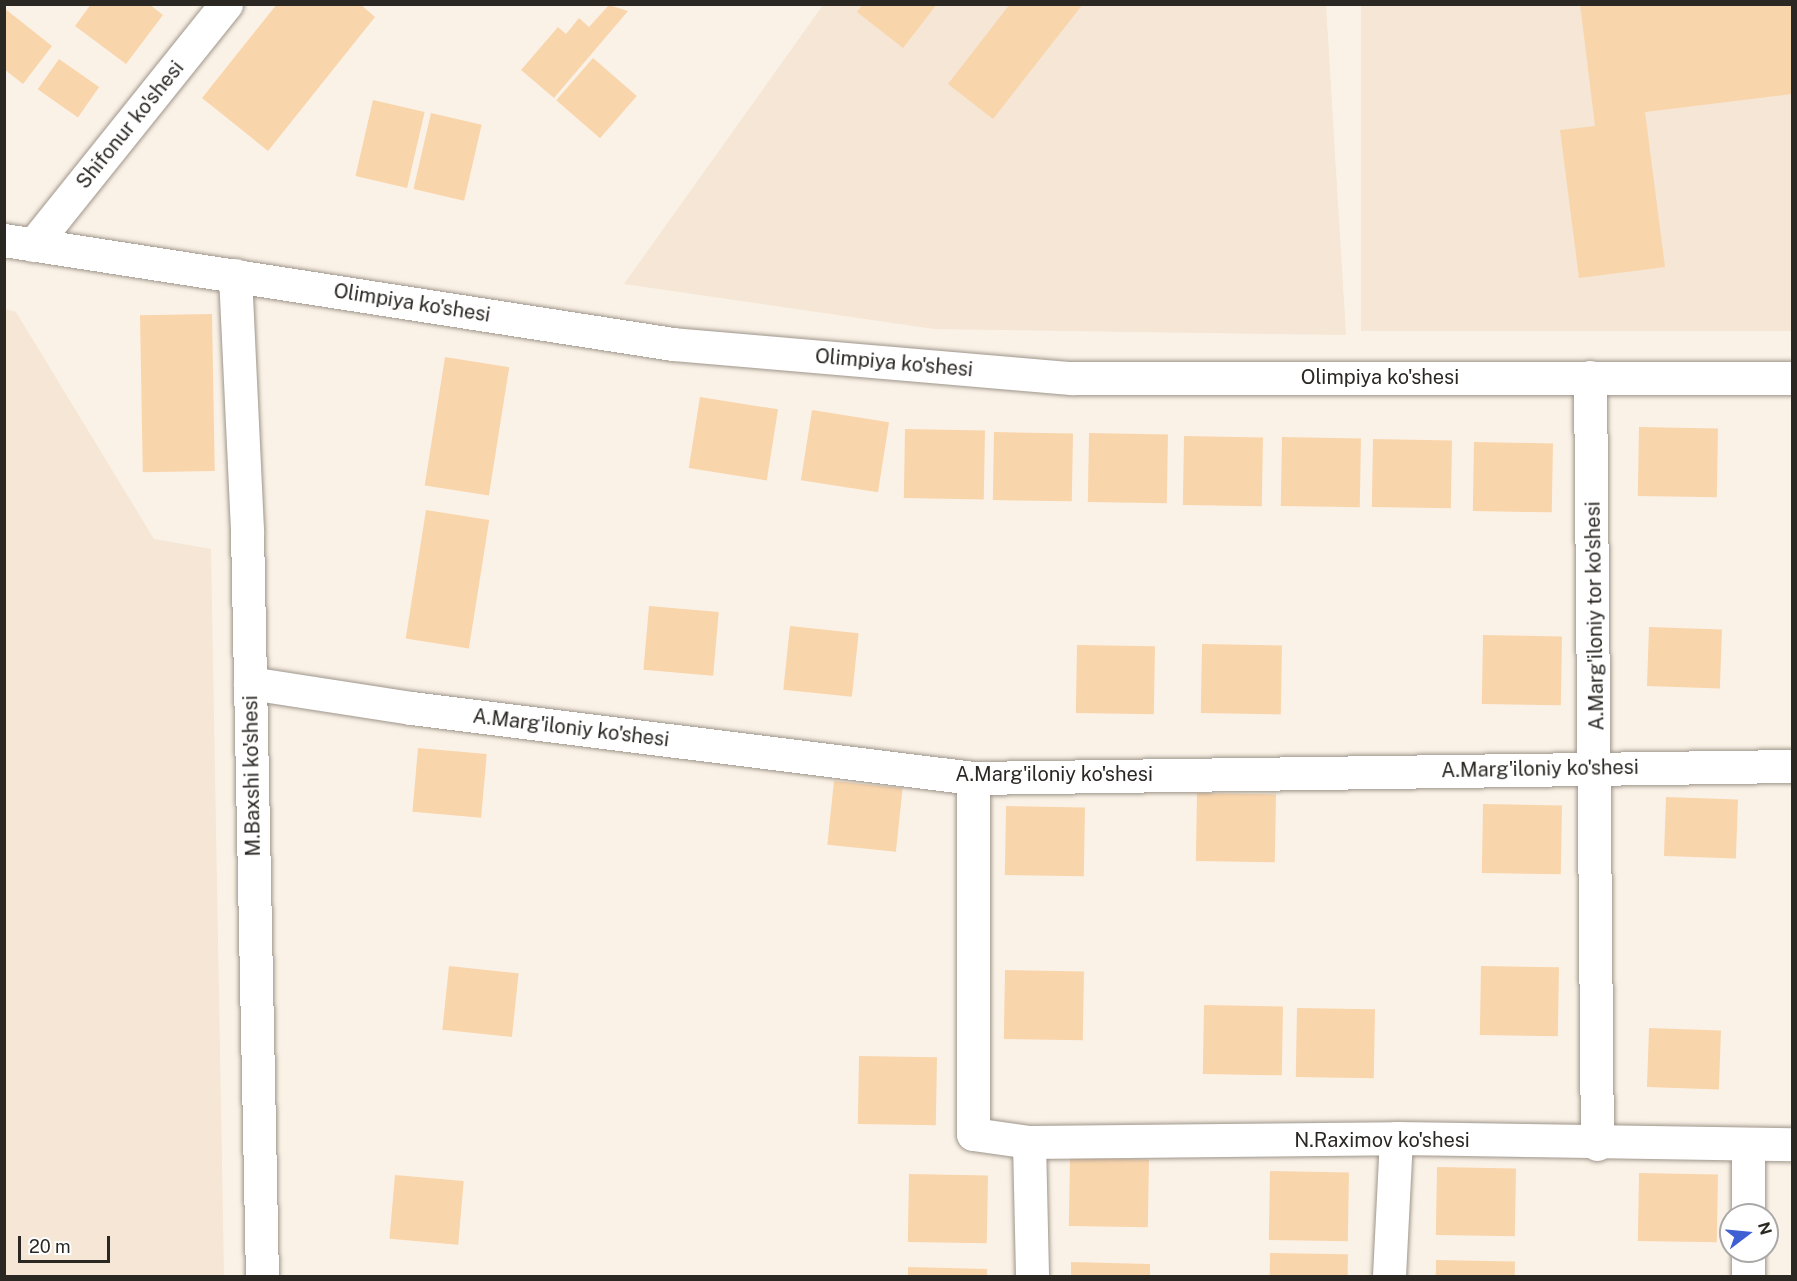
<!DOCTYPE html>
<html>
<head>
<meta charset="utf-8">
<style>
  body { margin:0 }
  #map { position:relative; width:1797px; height:1281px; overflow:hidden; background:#fbf2e7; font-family:"Public Sans",sans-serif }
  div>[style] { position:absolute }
  .built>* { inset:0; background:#f5e6d5; transform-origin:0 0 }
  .building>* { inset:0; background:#f9d5ac; transform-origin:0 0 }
  .roads { filter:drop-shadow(0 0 2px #9e958b) drop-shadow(0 0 2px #9e958b) }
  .minor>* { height:33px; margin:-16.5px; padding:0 16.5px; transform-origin:16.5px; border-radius:16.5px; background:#fff }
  span { translate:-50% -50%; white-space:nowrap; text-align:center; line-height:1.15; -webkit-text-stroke:4.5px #fff; paint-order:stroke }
  .street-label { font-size:20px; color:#2b2824 }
  .frame { position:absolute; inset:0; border:6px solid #2b2824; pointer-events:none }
  .north { position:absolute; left:1719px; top:1203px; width:60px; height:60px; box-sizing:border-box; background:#fff; border:2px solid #aaa9a7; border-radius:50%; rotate:74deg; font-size:16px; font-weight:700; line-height:24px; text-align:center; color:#2b2824 }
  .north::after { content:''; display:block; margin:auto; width:21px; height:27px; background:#3f60d2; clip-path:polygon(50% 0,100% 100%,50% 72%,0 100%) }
  .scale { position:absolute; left:18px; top:1236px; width:92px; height:27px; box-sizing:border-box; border:3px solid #2b2824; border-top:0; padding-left:8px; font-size:18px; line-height:21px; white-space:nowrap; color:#2b2824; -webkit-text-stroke:4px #fff; paint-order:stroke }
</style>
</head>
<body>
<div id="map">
  <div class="built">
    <i style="clip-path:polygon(823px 5px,1326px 5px,1346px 335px,934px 329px,624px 284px)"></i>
    <i style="left:1361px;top:5px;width:431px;height:326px"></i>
    <i style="clip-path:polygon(5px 309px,16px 312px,154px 539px,211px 549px,224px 1276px,5px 1276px)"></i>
  </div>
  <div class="building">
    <i style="clip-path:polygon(91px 4px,149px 4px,163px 15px,126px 64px,75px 26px)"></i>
    <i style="clip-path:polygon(277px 4px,360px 4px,375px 17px,268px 151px,202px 98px)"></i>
    <i style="clip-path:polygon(863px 4px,937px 4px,903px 48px,857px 12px)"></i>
    <i style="clip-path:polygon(1010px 4px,1083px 4px,993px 119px,948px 84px)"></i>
    <i style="clip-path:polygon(1580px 4px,1792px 4px,1792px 94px,1645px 112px,1665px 267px,1579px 278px,1560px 130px,1595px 126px)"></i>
    <i style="clip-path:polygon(609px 5px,628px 11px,554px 98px,521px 70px,558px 27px,566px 34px,579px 18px,589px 27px)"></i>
    <i style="clip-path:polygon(4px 8px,52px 46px,23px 84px,4px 69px)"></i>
    <i style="left:593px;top:58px;width:58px;height:56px;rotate:41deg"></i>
    <i style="left:59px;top:59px;width:49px;height:37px;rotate:35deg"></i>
    <i style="left:373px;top:100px;width:53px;height:78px;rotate:13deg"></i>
    <i style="left:431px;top:113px;width:52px;height:78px;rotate:13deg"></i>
    <i style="left:212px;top:314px;width:157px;height:72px;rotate:89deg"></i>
    <i style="left:445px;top:357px;width:65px;height:130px;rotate:9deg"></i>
    <i style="left:700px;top:397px;width:79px;height:72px;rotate:9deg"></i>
    <i style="left:812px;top:410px;width:78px;height:71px;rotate:9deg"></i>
    <i style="left:1639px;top:427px;width:79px;height:69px;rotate:1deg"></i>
    <i style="left:905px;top:429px;width:80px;height:69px;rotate:1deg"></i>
    <i style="left:994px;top:432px;width:79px;height:68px;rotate:1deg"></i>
    <i style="left:1089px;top:433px;width:79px;height:69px;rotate:1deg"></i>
    <i style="left:1184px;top:436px;width:79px;height:69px;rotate:1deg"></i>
    <i style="left:1282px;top:437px;width:79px;height:69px;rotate:1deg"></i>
    <i style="left:1373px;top:439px;width:79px;height:68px;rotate:1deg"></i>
    <i style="left:1474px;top:442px;width:79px;height:69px;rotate:1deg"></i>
    <i style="left:426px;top:510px;width:64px;height:130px;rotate:9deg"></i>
    <i style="left:649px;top:606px;width:70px;height:64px;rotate:5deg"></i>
    <i style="left:790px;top:626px;width:69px;height:64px;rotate:6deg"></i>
    <i style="left:1649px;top:627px;width:73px;height:59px;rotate:2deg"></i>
    <i style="left:1483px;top:635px;width:79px;height:69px;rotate:1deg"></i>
    <i style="left:1202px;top:644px;width:80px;height:69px;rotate:1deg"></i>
    <i style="left:1077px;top:645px;width:78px;height:68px;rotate:1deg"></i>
    <i style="left:418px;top:748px;width:69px;height:64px;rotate:5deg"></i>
    <i style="left:834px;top:781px;width:69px;height:64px;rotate:6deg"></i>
    <i style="left:1197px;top:793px;width:79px;height:68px;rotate:1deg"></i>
    <i style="left:1666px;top:797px;width:72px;height:59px;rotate:2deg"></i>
    <i style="left:1483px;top:804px;width:79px;height:69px;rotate:1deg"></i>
    <i style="left:1006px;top:806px;width:79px;height:69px;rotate:1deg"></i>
    <i style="left:449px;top:966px;width:70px;height:64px;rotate:6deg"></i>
    <i style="left:1481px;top:966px;width:78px;height:69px;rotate:1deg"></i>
    <i style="left:1005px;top:970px;width:79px;height:69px;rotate:1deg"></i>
    <i style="left:1204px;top:1005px;width:79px;height:69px;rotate:1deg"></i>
    <i style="left:1297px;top:1008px;width:78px;height:69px;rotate:1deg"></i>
    <i style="left:1649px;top:1028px;width:72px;height:59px;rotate:2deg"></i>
    <i style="left:859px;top:1056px;width:78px;height:68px;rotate:1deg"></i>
    <i style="left:1070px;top:1158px;width:79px;height:68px;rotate:1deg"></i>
    <i style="left:1437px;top:1167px;width:79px;height:68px;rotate:1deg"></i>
    <i style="left:1270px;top:1171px;width:79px;height:69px;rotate:1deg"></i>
    <i style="left:1639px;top:1173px;width:79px;height:68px;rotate:1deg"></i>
    <i style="left:909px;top:1174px;width:79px;height:68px;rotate:1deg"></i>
    <i style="left:395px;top:1175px;width:69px;height:64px;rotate:5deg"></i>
    <i style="left:1270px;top:1253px;width:78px;height:23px;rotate:1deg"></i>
    <i style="left:1436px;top:1260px;width:79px;height:16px;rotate:1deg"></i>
    <i style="clip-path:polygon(1071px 1262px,1150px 1264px,1150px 1276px,1071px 1276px)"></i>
    <i style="clip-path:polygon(908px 1267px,987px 1269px,987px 1276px,908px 1276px)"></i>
  </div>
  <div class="roads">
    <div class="minor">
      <i style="left:4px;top:240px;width:677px;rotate:8.84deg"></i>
      <i style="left:673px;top:344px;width:400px;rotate:4.9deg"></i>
      <i style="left:1072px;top:378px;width:720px"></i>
      <i style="left:33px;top:245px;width:309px;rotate:-51.3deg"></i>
      <i style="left:235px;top:275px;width:256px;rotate:87.3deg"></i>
      <i style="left:247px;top:531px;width:745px;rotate:88.85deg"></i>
      <i style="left:1590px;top:377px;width:767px;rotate:89.48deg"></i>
      <i style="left:250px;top:683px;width:163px;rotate:8.8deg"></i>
      <i style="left:411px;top:708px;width:566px;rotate:7.1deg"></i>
      <i style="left:973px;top:778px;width:819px;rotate:-0.84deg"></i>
      <i style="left:973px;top:778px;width:356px;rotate:90deg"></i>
      <i style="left:973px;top:1134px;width:57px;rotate:8.1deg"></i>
      <i style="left:1029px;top:1142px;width:367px;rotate:-0.6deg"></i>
      <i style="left:1396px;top:1138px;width:396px;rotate:0.9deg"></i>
      <i style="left:1029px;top:1142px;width:134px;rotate:88.7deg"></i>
      <i style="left:1748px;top:1215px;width:71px;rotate:-90deg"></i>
      <i style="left:1389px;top:1276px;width:138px;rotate:-87.1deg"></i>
      <i style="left:1748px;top:1276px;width:25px;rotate:-90deg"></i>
    </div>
  </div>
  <div class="street-label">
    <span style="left:130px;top:125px;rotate:-51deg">Shifonur ko'shesi</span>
    <span style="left:412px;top:303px;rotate:9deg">Olimpiya ko'shesi</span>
    <span style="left:894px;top:363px;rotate:5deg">Olimpiya ko'shesi</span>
    <span style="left:1380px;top:377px">Olimpiya ko'shesi</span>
    <span style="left:1595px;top:616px;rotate:-91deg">A.Marg'iloniy tor ko'shesi</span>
    <span style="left:571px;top:728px;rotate:7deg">A.Marg'iloniy ko'shesi</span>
    <span style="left:1540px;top:769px;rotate:-1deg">A.Marg'iloniy ko'shesi</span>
    <span style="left:1054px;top:774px">A.Marg'iloniy ko'shesi</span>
    <span style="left:252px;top:776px;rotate:-91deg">M.Baxshi ko'shesi</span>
    <span style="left:1382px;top:1140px">N.Raximov ko'shesi</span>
  </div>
  <div class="frame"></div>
  <div class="north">N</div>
  <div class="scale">20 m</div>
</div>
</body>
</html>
